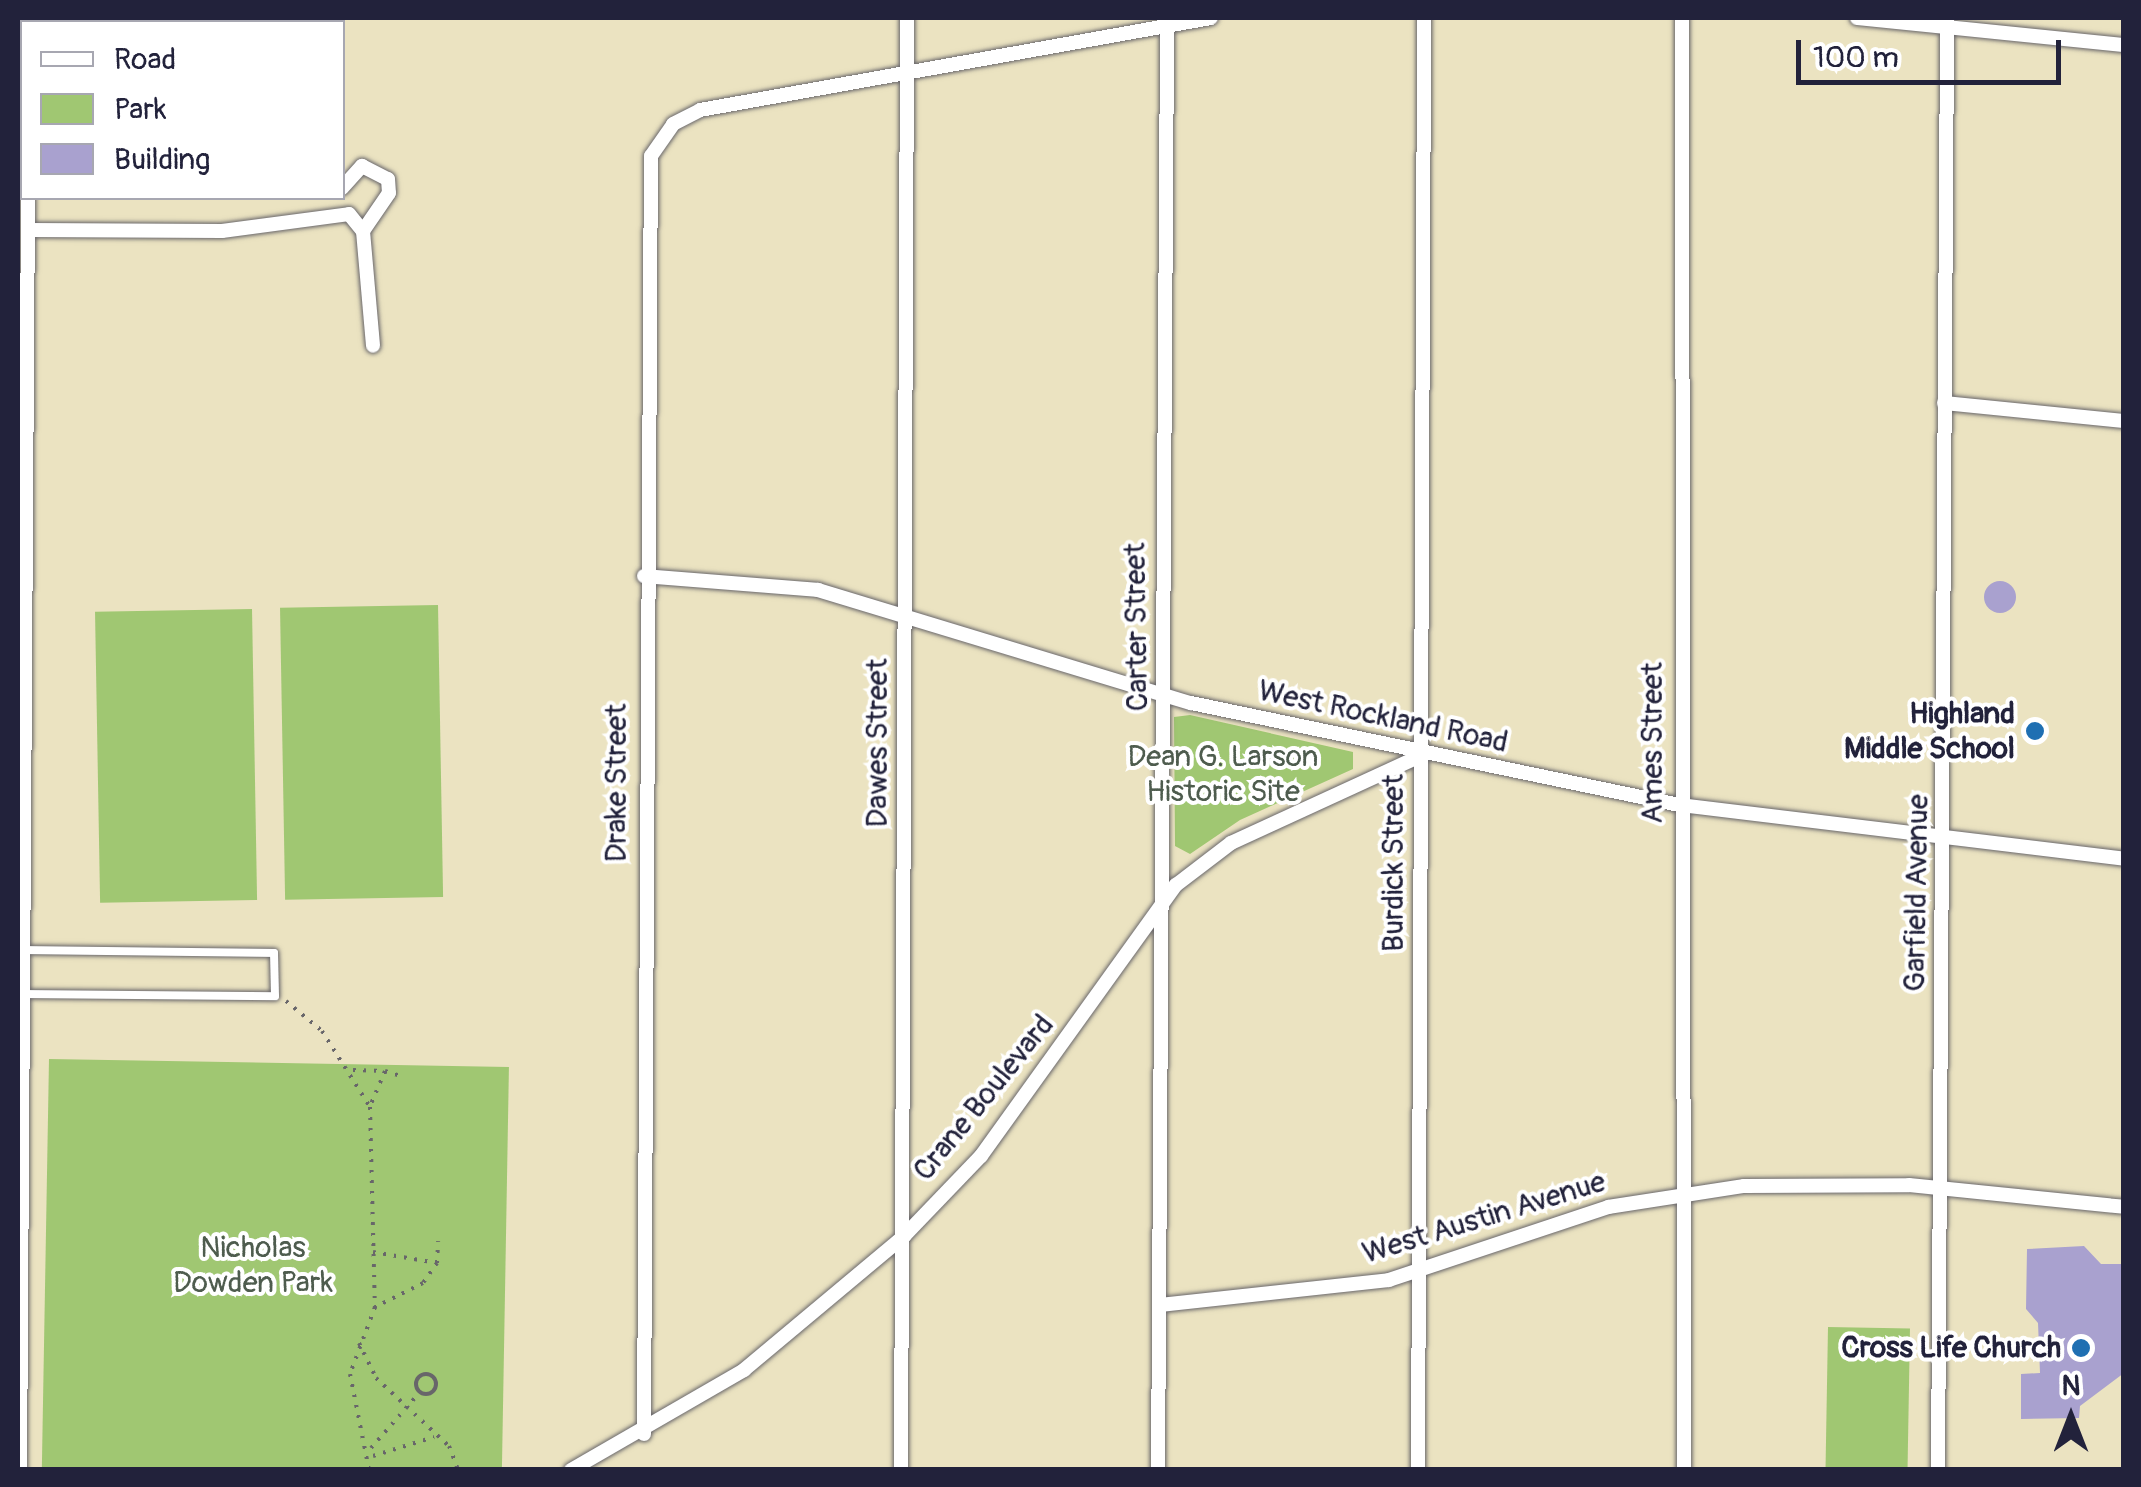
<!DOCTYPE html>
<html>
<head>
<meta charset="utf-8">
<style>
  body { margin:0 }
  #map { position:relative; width:2141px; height:1487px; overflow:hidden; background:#ebe3c1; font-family:Pangolin,sans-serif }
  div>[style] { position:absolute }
  .green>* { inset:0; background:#a0c772; transform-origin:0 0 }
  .building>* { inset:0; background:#a9a1cf }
  .round { border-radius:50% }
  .path>* { height:4px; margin-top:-2px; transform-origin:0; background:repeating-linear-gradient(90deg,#68666a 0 2.5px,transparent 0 10.5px) }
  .path>.ring { margin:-2px; padding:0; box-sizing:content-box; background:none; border:4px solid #68666a; border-radius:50% }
  .roads { filter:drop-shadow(0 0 2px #68666a) drop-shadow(0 0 2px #68666a) }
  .service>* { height:8px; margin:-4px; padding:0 4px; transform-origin:4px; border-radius:4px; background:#fff }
  .minor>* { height:14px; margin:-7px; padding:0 7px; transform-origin:7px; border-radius:7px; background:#fff }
  .dots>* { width:28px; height:28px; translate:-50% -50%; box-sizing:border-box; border:5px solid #fff; border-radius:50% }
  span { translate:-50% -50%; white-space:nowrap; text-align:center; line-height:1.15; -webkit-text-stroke:8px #fff; paint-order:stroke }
  .street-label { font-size:30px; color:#22223b }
  .poi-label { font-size:30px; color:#22223b; font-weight:700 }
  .right { translate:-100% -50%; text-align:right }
  .park-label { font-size:30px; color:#4e5c4e }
  .frame { position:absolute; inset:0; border:20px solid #22223b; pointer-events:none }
  .legend { position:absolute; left:20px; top:20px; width:325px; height:180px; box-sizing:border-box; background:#fff; border:2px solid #a7a7b1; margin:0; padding:12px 18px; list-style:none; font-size:30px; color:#22223b }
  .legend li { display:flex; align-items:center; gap:20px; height:50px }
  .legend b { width:50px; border:2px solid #a7a7b1 }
  .north { position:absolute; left:2021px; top:1367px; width:100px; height:100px; -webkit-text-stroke:8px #fff; paint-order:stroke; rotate:0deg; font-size:28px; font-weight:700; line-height:40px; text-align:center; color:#22223b }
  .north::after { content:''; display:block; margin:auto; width:35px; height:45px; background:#22223b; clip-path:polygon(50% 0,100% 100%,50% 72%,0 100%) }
  .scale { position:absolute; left:1796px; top:40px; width:265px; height:45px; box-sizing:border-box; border:5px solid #22223b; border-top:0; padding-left:12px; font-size:30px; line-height:35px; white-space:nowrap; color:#22223b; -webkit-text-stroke:8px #fff; paint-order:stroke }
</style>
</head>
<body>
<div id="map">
  <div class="green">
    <i style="left:438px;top:605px;width:292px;height:158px;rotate:89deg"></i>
    <i style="left:252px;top:609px;width:291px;height:157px;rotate:89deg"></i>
    <i style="clip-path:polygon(1190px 715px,1353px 752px,1353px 769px,1240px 820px,1190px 854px,1175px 846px,1174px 717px)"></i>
    <i style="left:49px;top:1059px;width:460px;height:410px;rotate:1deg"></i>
    <i style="left:1828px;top:1327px;width:82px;height:142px;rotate:1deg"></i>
  </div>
  <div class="building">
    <i class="round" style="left:1984px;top:581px;width:32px;height:32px"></i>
    <i style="clip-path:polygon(2084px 1246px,2101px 1264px,2124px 1264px,2124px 1373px,2080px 1406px,2079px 1418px,2021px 1419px,2021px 1374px,2040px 1373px,2038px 1323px,2026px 1309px,2027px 1249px)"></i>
  </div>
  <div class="path">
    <i style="left:280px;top:22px;width:21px;rotate:-11deg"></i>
    <i style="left:18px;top:90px;width:4px;rotate:-14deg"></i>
    <i style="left:286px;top:1001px;width:47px;rotate:39.8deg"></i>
    <i style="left:322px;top:1031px;width:90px;rotate:57.7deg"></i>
    <i style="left:370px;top:1107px;width:200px;rotate:88.6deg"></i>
    <i style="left:375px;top:1307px;width:72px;rotate:110.5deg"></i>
    <i style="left:350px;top:1374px;width:98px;rotate:78.8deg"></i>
    <i style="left:353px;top:1070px;width:32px;rotate:2deg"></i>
    <i style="left:385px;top:1071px;width:39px;rotate:113deg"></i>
    <i style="left:385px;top:1071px;width:16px;rotate:18deg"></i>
    <i style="left:373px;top:1252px;width:65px;rotate:9.8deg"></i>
    <i style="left:437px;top:1263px;width:24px;rotate:125deg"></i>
    <i style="left:423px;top:1283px;width:54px;rotate:153.4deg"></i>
    <i style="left:437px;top:1263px;width:22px;rotate:-87deg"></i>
    <i style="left:359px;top:1343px;width:39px;rotate:64deg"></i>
    <i style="left:376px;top:1378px;width:100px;rotate:43deg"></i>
    <i style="left:449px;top:1446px;width:26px;rotate:69deg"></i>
    <i class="ring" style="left:416px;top:1374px;width:16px;height:16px"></i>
    <i style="left:371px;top:1448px;width:74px;rotate:-48.8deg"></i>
    <i style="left:373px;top:1456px;width:64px;rotate:-17.3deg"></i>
  </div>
  <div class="roads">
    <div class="service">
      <i style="left:24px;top:994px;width:251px;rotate:0.5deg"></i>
      <i style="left:275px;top:996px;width:43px;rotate:-91.3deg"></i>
      <i style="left:274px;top:953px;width:250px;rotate:-179.3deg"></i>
    </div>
    <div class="minor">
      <i style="left:1682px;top:18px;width:1452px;rotate:89.92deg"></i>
      <i style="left:1857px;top:18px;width:268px;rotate:5.8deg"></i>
      <i style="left:28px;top:22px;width:4px;rotate:-90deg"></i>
      <i style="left:342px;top:188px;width:30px;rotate:-48deg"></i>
      <i style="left:362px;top:166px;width:29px;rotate:27deg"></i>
      <i style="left:388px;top:179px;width:14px;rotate:86deg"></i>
      <i style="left:389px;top:193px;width:46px;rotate:124.4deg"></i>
      <i style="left:28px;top:230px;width:194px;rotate:0.3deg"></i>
      <i style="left:222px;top:231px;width:128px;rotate:-7.6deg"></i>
      <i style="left:349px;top:214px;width:22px;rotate:51deg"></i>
      <i style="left:363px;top:231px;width:115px;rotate:85deg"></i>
      <i style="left:1944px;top:403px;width:181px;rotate:5.7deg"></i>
      <i style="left:644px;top:576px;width:175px;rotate:4.6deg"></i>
      <i style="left:818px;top:590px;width:390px;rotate:16.9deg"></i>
      <i style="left:1191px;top:703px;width:500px;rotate:11.8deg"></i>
      <i style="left:1680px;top:805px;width:447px;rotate:6.9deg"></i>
      <i style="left:1160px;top:1305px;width:230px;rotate:-6.2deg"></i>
      <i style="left:1389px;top:1280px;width:231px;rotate:-18.4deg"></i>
      <i style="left:1608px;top:1207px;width:138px;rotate:-8.8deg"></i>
      <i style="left:1744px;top:1186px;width:165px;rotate:-0.3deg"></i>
      <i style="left:1909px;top:1185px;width:216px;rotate:5.8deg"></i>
      <i style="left:644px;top:1434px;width:1278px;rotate:-89.69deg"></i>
      <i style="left:651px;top:156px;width:39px;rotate:-55deg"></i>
      <i style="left:673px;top:124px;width:30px;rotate:-27deg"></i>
      <i style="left:700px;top:110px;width:519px;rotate:-10.21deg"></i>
      <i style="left:20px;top:1470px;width:1272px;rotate:-89.64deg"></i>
      <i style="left:571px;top:1470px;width:200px;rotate:-30deg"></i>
      <i style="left:744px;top:1370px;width:209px;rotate:-39.9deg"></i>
      <i style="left:904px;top:1236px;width:111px;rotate:-46.1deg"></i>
      <i style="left:981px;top:1156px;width:334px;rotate:-54.3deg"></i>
      <i style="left:1176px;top:885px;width:69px;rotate:-37.4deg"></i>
      <i style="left:1231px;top:843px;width:210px;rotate:-24.7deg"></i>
      <i style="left:901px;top:1470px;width:1452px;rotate:-89.76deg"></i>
      <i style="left:1158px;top:1470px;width:1447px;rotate:-89.64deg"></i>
      <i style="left:1418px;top:1470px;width:1452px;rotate:-89.76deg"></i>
      <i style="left:1938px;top:1470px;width:1452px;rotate:-89.64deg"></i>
    </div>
  </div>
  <div class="dots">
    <i style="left:2035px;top:731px;background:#1f6fb2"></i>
    <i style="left:2081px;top:1348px;background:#1f6fb2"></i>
  </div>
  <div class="street-label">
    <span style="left:1137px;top:627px;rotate:-91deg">Carter Street</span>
    <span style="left:1383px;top:717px;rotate:12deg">West Rockland Road</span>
    <span style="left:878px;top:743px;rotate:-90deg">Dawes Street</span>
    <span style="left:1653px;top:743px;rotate:-90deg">Ames Street</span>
    <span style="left:617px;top:783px;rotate:-90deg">Drake Street</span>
    <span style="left:1394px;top:863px;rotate:-90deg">Burdick Street</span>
    <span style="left:1917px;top:893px;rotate:-89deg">Garfield Avenue</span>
    <span style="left:984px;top:1098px;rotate:-51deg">Crane Boulevard</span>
    <span style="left:1484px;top:1218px;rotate:-17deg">West Austin Avenue</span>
  </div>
  <div class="poi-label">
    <span class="right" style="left:2015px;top:731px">Highland<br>Middle School</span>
    <span class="right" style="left:2061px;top:1348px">Cross Life Church</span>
  </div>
  <div class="park-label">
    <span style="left:1223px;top:774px">Dean G. Larson<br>Historic Site</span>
    <span style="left:253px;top:1265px">Nicholas<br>Dowden Park</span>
  </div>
  <div class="frame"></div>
  <ul class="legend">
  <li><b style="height:12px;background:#fff"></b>Road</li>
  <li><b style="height:28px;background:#a0c772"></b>Park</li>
  <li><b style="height:28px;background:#a9a1cf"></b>Building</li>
  </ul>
  <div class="north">N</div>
  <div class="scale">100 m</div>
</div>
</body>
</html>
